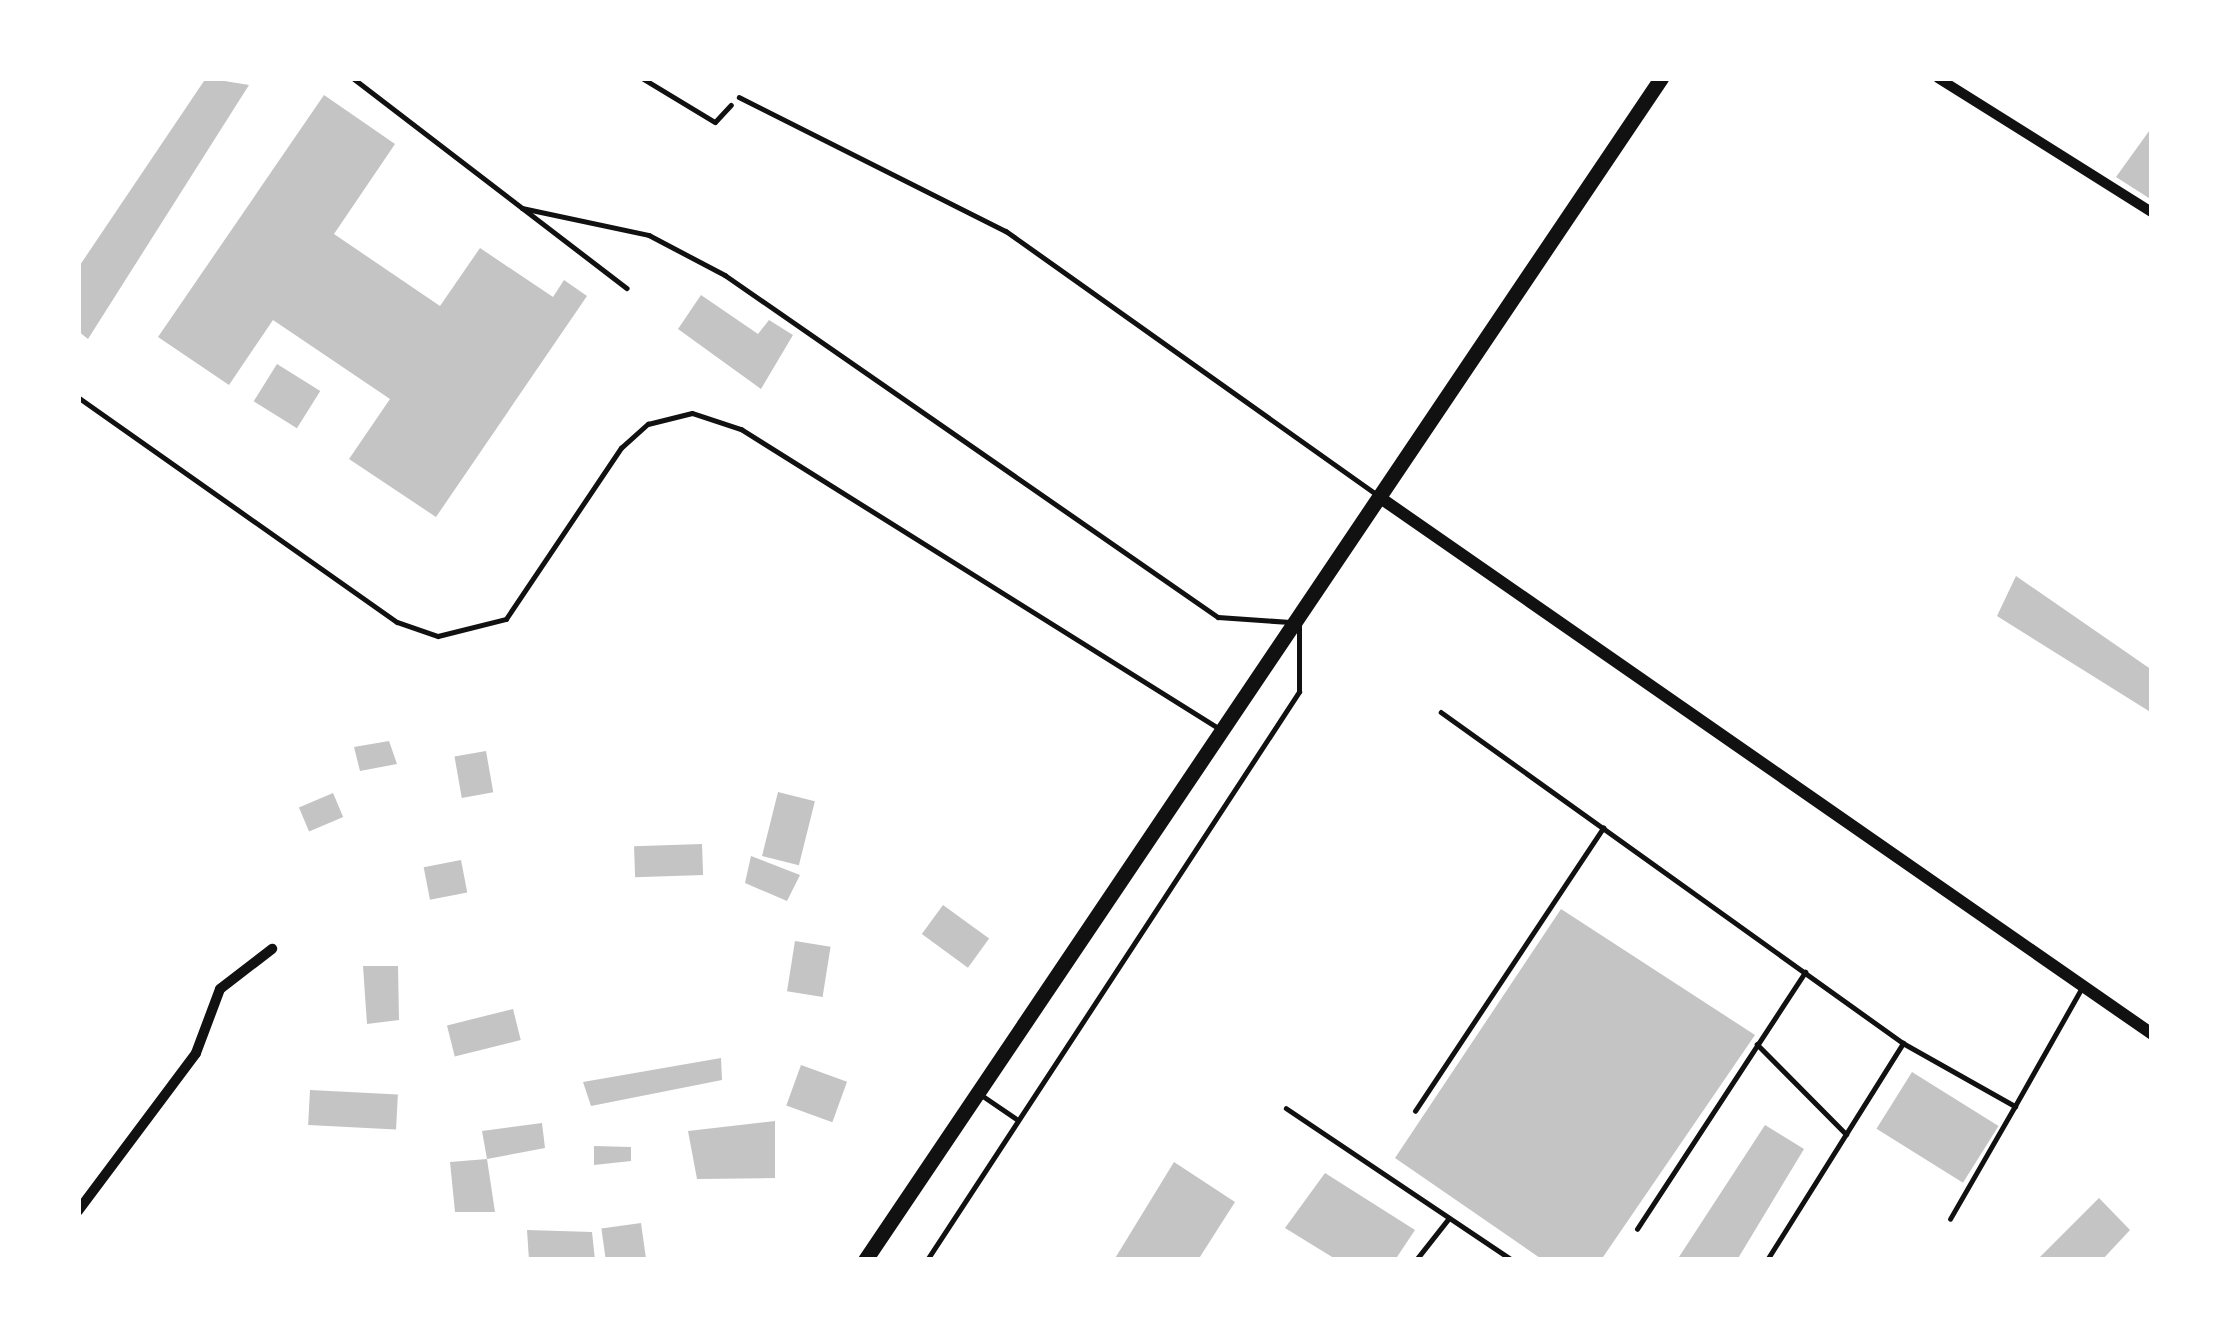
<!DOCTYPE html>
<html>
<head>
<meta charset="utf-8">
<style>
  body { margin:0 }
  #map { position:relative; width:2230px; height:1338px; overflow:hidden; background:#fff; font-family:Georgia,serif }
  div>[style] { position:absolute }
  .building>* { inset:0; background:#c4c4c4; transform-origin:0 0 }
  .path>* { height:4.5px; margin:-2.25px; padding:0 2.25px; transform-origin:2.25px; border-radius:2.25px; background:#111 }
  .service>* { height:4.5px; margin:-2.25px; padding:0 2.25px; transform-origin:2.25px; border-radius:2.25px; background:#111 }
  .minor>* { height:10px; margin:-5px; padding:0 5px; transform-origin:5px; border-radius:5px; background:#111 }
  .tertiary>* { height:12px; margin:-6px; padding:0 6px; transform-origin:6px; border-radius:6px; background:#111 }
  .secondary>* { height:15px; margin:-7.5px; padding:0 7.5px; transform-origin:7.5px; border-radius:7.5px; background:#111 }
  span { translate:-50% -50%; white-space:nowrap; text-align:center; line-height:1.15; -webkit-text-stroke:10px #fff; paint-order:stroke }
  .frame { position:absolute; inset:0; border:81px solid #fff; pointer-events:none }
</style>
</head>
<body>
<div id="map">
  <div class="building">
    <i style="clip-path:polygon(206px 78px,249px 85px,88px 339px,78px 331px,78px 268px)"></i>
    <i style="clip-path:polygon(324px 95px,395px 144px,334px 234px,440px 306px,480px 248px,553px 297px,564px 280px,587px 296px,436px 517px,349px 459px,390px 399px,273px 320px,229px 385px,158px 337px)"></i>
    <i style="clip-path:polygon(2152px 127px,2152px 200px,2116px 177px)"></i>
    <i style="clip-path:polygon(701px 295px,758px 334px,769px 320px,793px 335px,761px 389px,678px 329px)"></i>
    <i style="left:277px;top:364px;width:51px;height:44px;rotate:32deg"></i>
    <i style="clip-path:polygon(2016px 576px,2152px 670px,2152px 713px,1997px 616px)"></i>
    <i style="clip-path:polygon(389px 741px,397px 764px,360px 771px,354px 747px)"></i>
    <i style="left:486px;top:751px;width:42px;height:32px;rotate:80deg"></i>
    <i style="left:778px;top:792px;width:38px;height:66px;rotate:14deg"></i>
    <i style="left:333px;top:793px;width:26px;height:37px;rotate:67deg"></i>
    <i style="left:702px;top:844px;width:31px;height:68px;rotate:88deg"></i>
    <i style="clip-path:polygon(751px 856px,800px 875px,787px 901px,745px 883px)"></i>
    <i style="left:461px;top:860px;width:33px;height:38px;rotate:79deg"></i>
    <i style="left:943px;top:905px;width:57px;height:36px;rotate:36deg"></i>
    <i style="clip-path:polygon(1561px 909px,1755px 1035px,1601px 1260px,1543px 1260px,1395px 1158px)"></i>
    <i style="left:795px;top:941px;width:36px;height:51px;rotate:9deg"></i>
    <i style="clip-path:polygon(363px 966px,398px 966px,399px 1020px,367px 1024px)"></i>
    <i style="left:513px;top:1009px;width:32px;height:68px;rotate:76deg"></i>
    <i style="clip-path:polygon(721px 1058px,722px 1080px,591px 1106px,583px 1082px)"></i>
    <i style="left:801px;top:1065px;width:49px;height:43px;rotate:20deg"></i>
    <i style="left:1912px;top:1072px;width:102px;height:67px;rotate:32deg"></i>
    <i style="left:310px;top:1090px;width:88px;height:35px;rotate:3deg"></i>
    <i style="clip-path:polygon(775px 1121px,775px 1178px,697px 1179px,688px 1131px)"></i>
    <i style="clip-path:polygon(542px 1123px,545px 1148px,487px 1159px,495px 1212px,455px 1212px,450px 1162px,487px 1159px,482px 1131px)"></i>
    <i style="clip-path:polygon(1765px 1125px,1804px 1149px,1737px 1260px,1677px 1260px)"></i>
    <i style="clip-path:polygon(594px 1146px,631px 1147px,631px 1161px,594px 1165px)"></i>
    <i style="clip-path:polygon(1174px 1162px,1235px 1202px,1198px 1260px,1114px 1260px)"></i>
    <i style="clip-path:polygon(1325px 1173px,1415px 1230px,1395px 1260px,1337px 1260px,1285px 1228px)"></i>
    <i style="clip-path:polygon(2099px 1198px,2130px 1230px,2102px 1260px,2037px 1260px)"></i>
    <i style="left:641px;top:1223px;width:37px;height:40px;rotate:82deg"></i>
    <i style="clip-path:polygon(527px 1230px,592px 1232px,595px 1260px,529px 1260px)"></i>
  </div>
  <div class="path">
    <i style="left:642px;top:78px;width:85px;rotate:31.1deg"></i>
    <i style="left:715px;top:122px;width:23px;rotate:-47deg"></i>
  </div>
  <div class="service">
    <i style="left:353px;top:78px;width:345px;rotate:37.5deg"></i>
    <i style="left:739px;top:97px;width:299px;rotate:26.7deg"></i>
    <i style="left:1006px;top:231px;width:455px;rotate:35.4deg"></i>
    <i style="left:522px;top:208px;width:130px;rotate:12deg"></i>
    <i style="left:649px;top:235px;width:86px;rotate:27.8deg"></i>
    <i style="left:725px;top:275px;width:600px;rotate:34.75deg"></i>
    <i style="left:1218px;top:617px;width:72px;rotate:4deg"></i>
    <i style="left:78px;top:397px;width:390px;rotate:35.2deg"></i>
    <i style="left:397px;top:622px;width:43px;rotate:18.9deg"></i>
    <i style="left:438px;top:636px;width:70px;rotate:-14deg"></i>
    <i style="left:506px;top:619px;width:206px;rotate:-56.1deg"></i>
    <i style="left:621px;top:448px;width:36px;rotate:-42deg"></i>
    <i style="left:648px;top:424px;width:45px;rotate:-14deg"></i>
    <i style="left:692px;top:413px;width:52px;rotate:18.1deg"></i>
    <i style="left:741px;top:429px;width:565px;rotate:32.06deg"></i>
    <i style="left:1441px;top:712px;width:568px;rotate:35.62deg"></i>
    <i style="left:1903px;top:1043px;width:129px;rotate:29.4deg"></i>
    <i style="left:2015px;top:1106px;width:138px;rotate:-60.5deg"></i>
    <i style="left:1757px;top:1044px;width:127px;rotate:45.3deg"></i>
    <i style="left:983px;top:1096px;width:42px;rotate:34.4deg"></i>
    <i style="left:1286px;top:1108px;width:272px;rotate:33.9deg"></i>
    <i style="left:1415px;top:1111px;width:340px;rotate:-56.4deg"></i>
    <i style="left:1950px;top:1219px;width:130px;rotate:-60.1deg"></i>
    <i style="left:1637px;top:1229px;width:307px;rotate:-56.8deg"></i>
    <i style="left:927px;top:1260px;width:679px;rotate:-56.78deg"></i>
    <i style="left:1299px;top:692px;width:67px;rotate:-90deg"></i>
    <i style="left:1416px;top:1260px;width:53px;rotate:-51.8deg"></i>
    <i style="left:1767px;top:1260px;width:256px;rotate:-57.9deg"></i>
  </div>
  <div class="minor">
    <i style="left:1938px;top:78px;width:252px;rotate:32.1deg"></i>
    <i style="left:78px;top:1211px;width:197px;rotate:-53.2deg"></i>
    <i style="left:196px;top:1053px;width:68px;rotate:-69.4deg"></i>
    <i style="left:220px;top:989px;width:66px;rotate:-37.6deg"></i>
  </div>
  <div class="tertiary">
    <i style="left:1382px;top:499px;width:938px;rotate:34.79deg"></i>
  </div>
  <div class="secondary">
    <i style="left:865px;top:1260px;width:1425px;rotate:-56.04deg"></i>
  </div>
  <div class="frame"></div>
</div>
</body>
</html>
